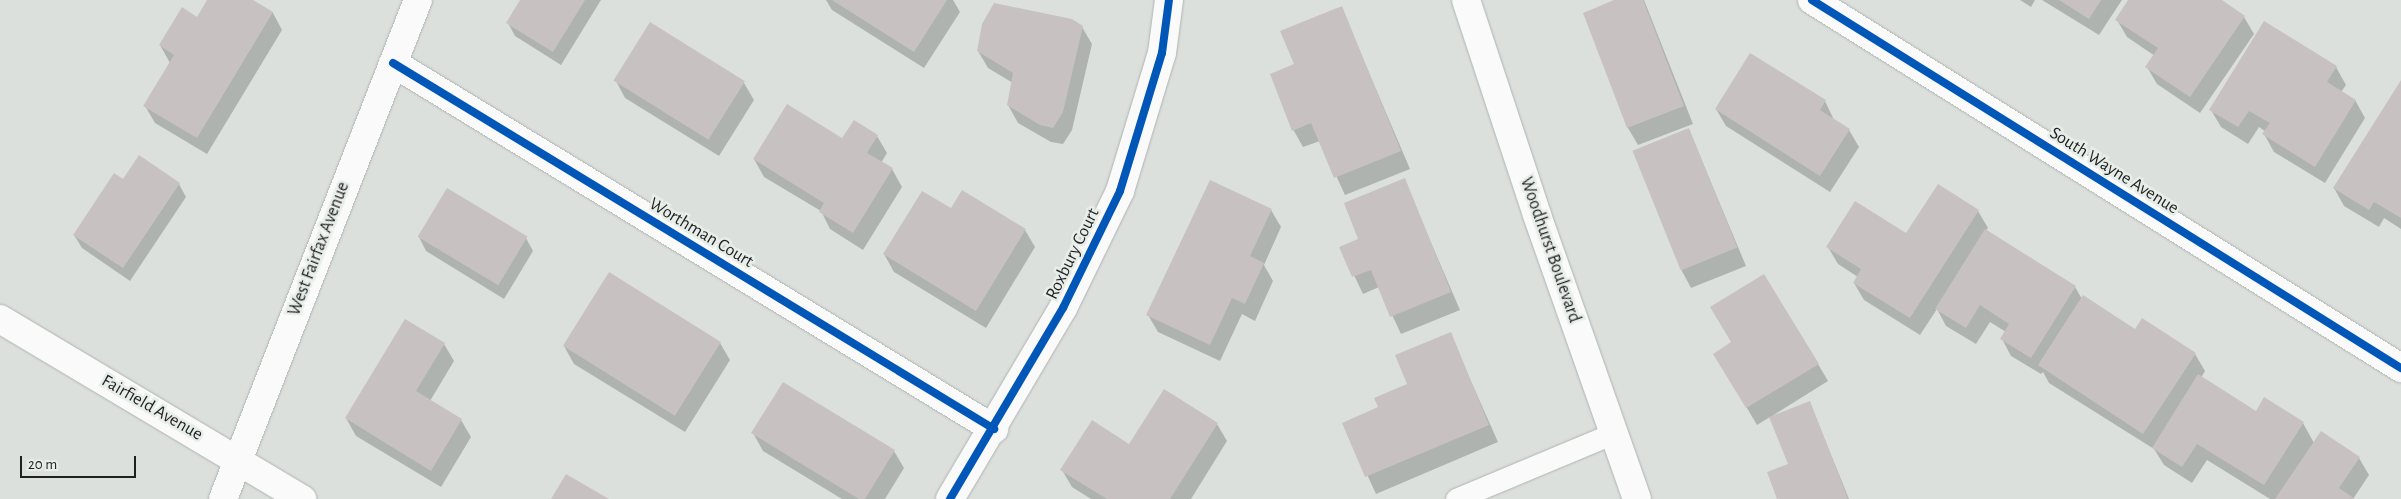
<!DOCTYPE html>
<html>
<head>
<meta charset="utf-8">
<style>
  body { margin:0 }
  #map { position:relative; width:2401px; height:499px; overflow:hidden; background:#dbe0dd; font-family:"Alegreya Sans",sans-serif }
  div>[style] { position:absolute }
  .shadow>* { inset:0; background:#0003 }
  .building>* { inset:0; background:#c7c2c1; transform-origin:0 0 }
  .roads { filter:drop-shadow(0 0 1px #b0b3b1) drop-shadow(0 0 1px #b0b3b1) }
  .lane>* { height:21px; margin:-10.5px; padding:0 10.5px; transform-origin:10.5px; border-radius:10.5px; background:#fafafa }
  .street>* { height:28px; margin:-14px; padding:0 14px; transform-origin:14px; border-radius:14px; background:#fafafa }
  .secondary>* { height:28px; margin:-14px; padding:0 14px; transform-origin:14px; border-radius:14px; background:#fafafa }
  .cycleway>* { height:8px; margin:-4px; padding:0 4px; transform-origin:4px; border-radius:4px; background:#0057b8 }
  span { translate:-50% -50%; white-space:nowrap; text-align:center; line-height:1.15; -webkit-text-stroke:5px #e7eeea; paint-order:stroke }
  .street-label { font-size:18px; color:#1f2120 }
  .scale { position:absolute; left:20px; top:456px; width:116px; height:22px; box-sizing:border-box; border:2px solid #1f2120; border-top:0; padding-left:6px; font-size:15px; line-height:18px; white-space:nowrap; color:#1f2120; -webkit-text-stroke:4px #e7eeea; paint-order:stroke }
</style>
</head>
<body>
<div id="map">
  <div class="shadow">
    <i style="clip-path:polygon(209px 0,251px 0,273px 13px,282px 30px,207px 154px,155px 123px,145px 106px,170px 63px,160px 45px,198px 19px)"></i>
    <i style="clip-path:polygon(522px 0,601px 0,561px 65px,515px 36px,508px 23px)"></i>
    <i style="clip-path:polygon(826px 0,953px 0,960px 12px,924px 68px,832px 10px)"></i>
    <i style="clip-path:polygon(1618px 0,1644px 0,1693px 124px,1638px 145px,1628px 128px,1584px 13px)"></i>
    <i style="clip-path:polygon(2020px 0,2035px 0,2031px 7px)"></i>
    <i style="clip-path:polygon(2042px 0,2122px 0,2099px 35px)"></i>
    <i style="clip-path:polygon(2130px 0,2220px 0,2244px 17px,2254px 34px,2200px 113px,2157px 84px,2147px 67px,2155px 56px,2127px 37px,2117px 20px)"></i>
    <i style="clip-path:polygon(1341px 7px,1410px 169px,1345px 195px,1320px 141px,1303px 147px,1294px 131px,1317px 119px,1294px 131px,1272px 75px,1295px 65px)"></i>
    <i style="clip-path:polygon(1082px 27px,1092px 44px,1072px 130px,1063px 144px,1051px 142px,1018px 123px,1008px 105px,1013px 83px,988px 68px,978px 51px)"></i>
    <i style="clip-path:polygon(2336px 67px,2346px 85px,2341px 92px,2355px 100px,2365px 118px,2325px 183px,2274px 152px,2264px 134px,2266px 132px,2259px 127px,2248px 144px,2221px 127px,2211px 110px)"></i>
    <i style="clip-path:polygon(616px 81px,744px 83px,754px 100px,719px 156px,625px 98px)"></i>
    <i style="clip-path:polygon(2401px 83px,2401px 229px,2384px 218px,2379px 227px,2344px 206px,2334px 188px)"></i>
    <i style="clip-path:polygon(1825px 101px,1834px 120px,1849px 130px,1859px 147px,1830px 192px,1726px 126px,1716px 109px)"></i>
    <i style="clip-path:polygon(1689px 130px,1746px 266px,1691px 288px,1682px 271px)"></i>
    <i style="clip-path:polygon(877px 136px,887px 153px,881px 163px,892px 169px,902px 187px,863px 250px,830px 229px,821px 211px,764px 177px,754px 159px,843px 140px)"></i>
    <i style="clip-path:polygon(123px 180px,179px 184px,186px 197px,130px 281px,82px 248px,74px 235px)"></i>
    <i style="clip-path:polygon(1404px 180px,1460px 310px,1401px 334px,1379px 287px,1363px 294px,1341px 248px,1360px 240px)"></i>
    <i style="clip-path:polygon(951px 210px,1025px 230px,1035px 247px,986px 328px,894px 272px,884px 254px)"></i>
    <i style="clip-path:polygon(1271px 210px,1281px 227px,1264px 265px,1273px 281px,1255px 321px,1242px 314px,1220px 361px,1158px 332px,1148px 315px)"></i>
    <i style="clip-path:polygon(1978px 211px,1988px 228px,1986px 230px,2075px 287px,2082px 299px,2135px 330px,2195px 354px,2205px 371px,2201px 378px,2256px 412px,2303px 423px,2314px 443px,2359px 458px,2369px 475px,2353px 499px,2270px 499px,2207px 460px,2192px 483px,2164px 465px,2154px 449px,2049px 383px,2043px 372px,2041px 374px,2011px 356px,2002px 339px,2006px 332px,1990px 322px,1976px 344px,1946px 326px,1937px 309px,1920px 335px,1864px 300px,1854px 283px,1858px 277px,1838px 264px,1828px 247px,1907px 235px)"></i>
    <i style="clip-path:polygon(419px 237px,526px 238px,533px 251px,504px 299px,426px 251px)"></i>
    <i style="clip-path:polygon(405px 320px,444px 344px,454px 361px,430px 401px,461px 420px,471px 437px,441px 487px,356px 436px,346px 418px)"></i>
    <i style="clip-path:polygon(1450px 334px,1498px 442px,1376px 494px,1343px 423px,1380px 408px,1408px 385px)"></i>
    <i style="clip-path:polygon(720px 343px,730px 360px,685px 432px,574px 364px,564px 346px)"></i>
    <i style="clip-path:polygon(1818px 364px,1828px 381px,1772px 416px,1810px 403px,1849px 499px,1779px 499px,1790px 465px,1770px 417px,1757px 425px,1725px 371px)"></i>
    <i style="clip-path:polygon(1217px 424px,1227px 441px,1191px 499px,1091px 499px,1072px 487px,1062px 470px,1130px 445px)"></i>
    <i style="clip-path:polygon(753px 433px,894px 451px,904px 468px,885px 499px,842px 499px,763px 451px)"></i>
  </div>
  <div class="building">
    <i style="clip-path:polygon(207px 0,253px 0,273px 12px,197px 138px,143px 106px,174px 55px,159px 45px,182px 7px,197px 17px)"></i>
    <i style="clip-path:polygon(520px 0,585px 0,553px 52px,506px 23px)"></i>
    <i style="clip-path:polygon(832px 0,947px 0,914px 52px)"></i>
    <i style="clip-path:polygon(1614px 0,1643px 0,1684px 106px,1627px 128px,1583px 13px)"></i>
    <i style="clip-path:polygon(2059px 0,2101px 0,2089px 19px)"></i>
    <i style="clip-path:polygon(2128px 0,2222px 0,2245px 16px,2190px 97px,2145px 67px,2158px 48px,2115px 20px)"></i>
    <i style="clip-path:polygon(994px 3px,1072px 19px,1083px 26px,1063px 112px,1053px 128px,1040px 125px,1007px 105px,1013px 73px,977px 51px,982px 24px)"></i>
    <i style="clip-path:polygon(1342px 6px,1401px 151px,1334px 178px,1311px 123px,1292px 131px,1270px 74px,1294px 64px,1280px 31px)"></i>
    <i style="clip-path:polygon(2264px 21px,2337px 66px,2327px 82px,2356px 100px,2315px 167px,2262px 134px,2270px 123px,2249px 111px,2238px 127px,2209px 110px)"></i>
    <i style="left:650px;top:22px;width:112px;height:69px;rotate:32deg"></i>
    <i style="clip-path:polygon(1750px 53px,1826px 100px,1820px 110px,1850px 129px,1820px 176px,1715px 109px)"></i>
    <i style="clip-path:polygon(2401px 80px,2401px 218px,2374px 202px,2369px 210px,2333px 188px)"></i>
    <i style="clip-path:polygon(787px 104px,842px 138px,854px 120px,878px 135px,867px 153px,893px 168px,853px 233px,819px 212px,824px 203px,753px 159px)"></i>
    <i style="left:1689px;top:128px;width:129px;height:61px;rotate:68deg"></i>
    <i style="clip-path:polygon(139px 155px,180px 183px,123px 268px,73px 235px,114px 173px,123px 179px)"></i>
    <i style="clip-path:polygon(1405px 178px,1451px 292px,1390px 317px,1371px 270px,1352px 277px,1339px 247px,1358px 239px,1344px 203px)"></i>
    <i style="clip-path:polygon(1210px 180px,1272px 209px,1250px 256px,1264px 263px,1245px 304px,1232px 298px,1210px 345px,1146px 315px)"></i>
    <i style="clip-path:polygon(1938px 184px,1979px 210px,1910px 318px,1853px 283px,1861px 269px,1826px 247px,1855px 201px,1906px 233px)"></i>
    <i style="left:447px;top:188px;width:94px;height:57px;rotate:31deg"></i>
    <i style="clip-path:polygon(962px 190px,1026px 229px,976px 311px,883px 254px,922px 191px,951px 208px)"></i>
    <i style="clip-path:polygon(1985px 229px,2076px 286px,2031px 358px,2000px 339px,2009px 324px,1980px 305px,1966px 328px,1935px 309px)"></i>
    <i style="left:609px;top:272px;width:132px;height:87px;rotate:32deg"></i>
    <i style="clip-path:polygon(1764px 274px,1819px 364px,1746px 408px,1713px 354px,1731px 342px,1710px 307px)"></i>
    <i style="clip-path:polygon(2083px 295px,2135px 329px,2142px 318px,2196px 353px,2143px 434px,2038px 365px)"></i>
    <i style="clip-path:polygon(405px 319px,445px 343px,416px 391px,462px 419px,431px 471px,345px 418px)"></i>
    <i style="clip-path:polygon(1451px 332px,1489px 425px,1365px 477px,1342px 423px,1378px 407px,1374px 398px,1407px 384px,1395px 355px)"></i>
    <i style="clip-path:polygon(2198px 374px,2256px 411px,2264px 397px,2304px 422px,2264px 485px,2197px 444px,2182px 467px,2152px 448px)"></i>
    <i style="clip-path:polygon(783px 382px,895px 450px,865px 499px,859px 499px,751px 433px)"></i>
    <i style="clip-path:polygon(1164px 389px,1218px 423px,1170px 499px,1107px 499px,1060px 470px,1092px 420px,1129px 444px)"></i>
    <i style="clip-path:polygon(1810px 401px,1848px 499px,1777px 499px,1767px 472px,1788px 464px,1769px 417px)"></i>
    <i style="clip-path:polygon(2321px 431px,2360px 457px,2339px 488px,2355px 499px,2275px 499px)"></i>
    <i style="clip-path:polygon(566px 474px,609px 499px,551px 499px)"></i>
  </div>
  <div class="roads">
    <div class="lane">
      <i style="left:1456px;top:499px;width:171px;rotate:-22.7deg"></i>
    </div>
    <div class="street">
      <i style="left:1466px;top:0;width:226px;rotate:71.7deg"></i>
      <i style="left:1537px;top:215px;width:301px;rotate:70.6deg"></i>
      <i style="left:1812px;top:0;width:695px;rotate:32deg"></i>
      <i style="left:393px;top:63px;width:704px;rotate:31.34deg"></i>
      <i style="left:223px;top:499px;width:536px;rotate:-68.66deg"></i>
      <i style="left:950px;top:499px;width:222px;rotate:-59.4deg"></i>
      <i style="left:1063px;top:308px;width:130px;rotate:-64deg"></i>
      <i style="left:1120px;top:191px;width:144px;rotate:-73.1deg"></i>
      <i style="left:1162px;top:53px;width:53px;rotate:-82.5deg"></i>
    </div>
    <div class="secondary">
      <i style="left:0;top:319px;width:352px;rotate:30.8deg"></i>
    </div>
  </div>
  <div class="cycleway">
    <i style="left:1812px;top:0;width:695px;rotate:32deg"></i>
    <i style="left:393px;top:63px;width:704px;rotate:31.34deg"></i>
    <i style="left:950px;top:499px;width:222px;rotate:-59.4deg"></i>
    <i style="left:1063px;top:308px;width:130px;rotate:-64deg"></i>
    <i style="left:1120px;top:191px;width:144px;rotate:-73.1deg"></i>
    <i style="left:1162px;top:53px;width:53px;rotate:-82.5deg"></i>
  </div>
  <div class="street-label">
    <span style="left:2114px;top:171px;rotate:32deg">South Wayne Avenue</span>
    <span style="left:701px;top:233px;rotate:31deg">Worthman Court</span>
    <span style="left:319px;top:249px;rotate:-69deg">West Fairfax Avenue</span>
    <span style="left:1550px;top:250px;rotate:71deg">Woodhurst Boulevard</span>
    <span style="left:1073px;top:254px;rotate:-64deg">Roxbury Court</span>
    <span style="left:152px;top:408px;rotate:30deg">Fairfield Avenue</span>
  </div>
  <div class="scale">20 m</div>
</div>
</body>
</html>
